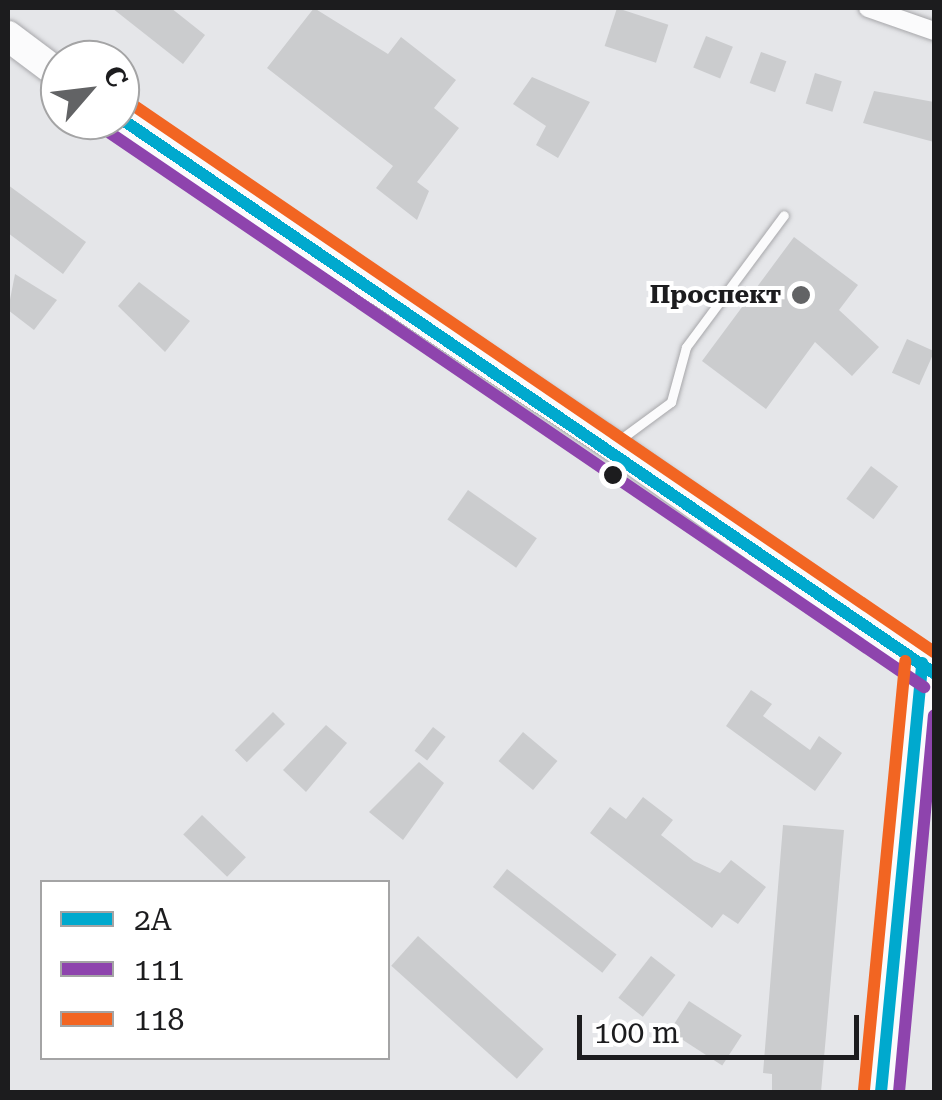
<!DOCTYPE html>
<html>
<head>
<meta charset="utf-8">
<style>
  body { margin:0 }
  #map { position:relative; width:942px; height:1100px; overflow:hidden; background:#e5e6e9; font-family:"Roboto Serif",serif }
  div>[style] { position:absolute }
  .building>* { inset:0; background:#cbccce; transform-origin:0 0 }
  .roads { filter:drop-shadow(0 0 2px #a7a7aa) drop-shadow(0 0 2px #a7a7aa) }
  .lane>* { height:9px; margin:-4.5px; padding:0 4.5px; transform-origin:4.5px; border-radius:4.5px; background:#fbfbfc }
  .street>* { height:18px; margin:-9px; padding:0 9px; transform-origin:9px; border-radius:9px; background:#fbfbfc }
  .primary>* { height:30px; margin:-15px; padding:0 15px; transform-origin:15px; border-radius:15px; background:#fbfbfc }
  .bus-1>* { height:12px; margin:-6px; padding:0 6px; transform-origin:6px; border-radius:6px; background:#00a9ce }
  .bus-2>* { height:12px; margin:-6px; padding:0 6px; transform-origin:6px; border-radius:6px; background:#8e44ad }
  .bus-3>* { height:12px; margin:-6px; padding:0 6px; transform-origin:6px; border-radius:6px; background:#f26522 }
  .dots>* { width:28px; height:28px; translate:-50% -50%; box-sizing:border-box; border:5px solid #fff; border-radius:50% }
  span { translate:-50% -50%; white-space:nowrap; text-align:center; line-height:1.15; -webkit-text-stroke:8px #fff; paint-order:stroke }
  .poi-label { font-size:25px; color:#1c1c1e; font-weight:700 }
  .right { translate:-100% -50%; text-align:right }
  .frame { position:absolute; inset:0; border:10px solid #1c1c1e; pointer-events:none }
  .legend { position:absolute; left:40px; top:880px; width:350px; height:180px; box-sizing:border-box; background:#fff; border:2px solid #a4a4a5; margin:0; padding:12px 18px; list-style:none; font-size:30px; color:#1c1c1e }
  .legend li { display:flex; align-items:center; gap:20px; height:50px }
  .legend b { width:50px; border:2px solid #a4a4a5 }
  .north { position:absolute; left:40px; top:40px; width:100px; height:100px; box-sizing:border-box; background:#fff; border:2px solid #a4a4a5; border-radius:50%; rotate:62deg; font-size:28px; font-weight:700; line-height:40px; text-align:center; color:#1c1c1e }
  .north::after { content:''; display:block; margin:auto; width:35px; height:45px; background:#626365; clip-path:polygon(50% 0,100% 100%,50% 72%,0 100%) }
  .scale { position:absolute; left:577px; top:1015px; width:282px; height:45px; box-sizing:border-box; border:5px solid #1c1c1e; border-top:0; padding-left:12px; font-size:30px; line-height:35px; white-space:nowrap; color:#1c1c1e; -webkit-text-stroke:8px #fff; paint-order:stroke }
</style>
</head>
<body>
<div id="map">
  <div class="building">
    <i style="clip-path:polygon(112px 8px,171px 8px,205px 35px,183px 64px)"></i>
    <i style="clip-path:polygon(314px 8px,388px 54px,401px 37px,456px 80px,434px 108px,459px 128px,417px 182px,429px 191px,417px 220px,376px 188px,393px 166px,267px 68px)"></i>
    <i style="left:617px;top:8px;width:54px;height:40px;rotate:18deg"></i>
    <i style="left:706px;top:36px;width:29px;height:34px;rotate:22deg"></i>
    <i style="left:761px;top:52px;width:27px;height:33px;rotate:20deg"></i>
    <i style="left:815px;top:73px;width:28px;height:32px;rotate:17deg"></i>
    <i style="clip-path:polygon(532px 77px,590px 102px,558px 158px,536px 145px,546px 126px,513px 104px)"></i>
    <i style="clip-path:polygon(874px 91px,934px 102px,934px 142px,863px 123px)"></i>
    <i style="clip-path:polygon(8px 185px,86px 242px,63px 274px,8px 233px)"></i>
    <i style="clip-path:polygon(794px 237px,858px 285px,839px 310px,879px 347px,852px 376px,815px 342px,766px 409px,702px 361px)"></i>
    <i style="clip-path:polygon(15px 274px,57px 300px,34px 330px,8px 310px)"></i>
    <i style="clip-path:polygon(139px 282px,190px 321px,165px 352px,118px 306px)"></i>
    <i style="left:907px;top:339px;width:30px;height:37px;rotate:24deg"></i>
    <i style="left:871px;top:466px;width:34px;height:41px;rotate:37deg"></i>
    <i style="left:468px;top:490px;width:84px;height:36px;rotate:35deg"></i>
    <i style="clip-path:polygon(751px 690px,772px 704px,763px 716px,810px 750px,819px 736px,842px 753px,815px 791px,726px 726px)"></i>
    <i style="left:273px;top:712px;width:17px;height:54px;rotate:45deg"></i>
    <i style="clip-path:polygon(326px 725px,347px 743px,306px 792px,283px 770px)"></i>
    <i style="left:433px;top:727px;width:16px;height:30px;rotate:38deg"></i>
    <i style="left:523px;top:732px;width:45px;height:38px;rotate:40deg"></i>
    <i style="clip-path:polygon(419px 762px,444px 783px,403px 840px,369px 812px)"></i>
    <i style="clip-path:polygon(643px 797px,673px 820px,661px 835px,694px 861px,720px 873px,731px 860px,766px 887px,738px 924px,723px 914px,712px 928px,590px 833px,610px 807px,626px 819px)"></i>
    <i style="left:202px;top:815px;width:61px;height:27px;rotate:44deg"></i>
    <i style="clip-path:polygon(783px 825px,844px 830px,821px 1092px,772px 1092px,772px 1074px,763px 1073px)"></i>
    <i style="left:507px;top:869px;width:139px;height:23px;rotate:38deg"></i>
    <i style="left:418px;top:936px;width:169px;height:40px;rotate:42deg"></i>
    <i style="left:651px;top:956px;width:31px;height:53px;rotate:38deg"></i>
    <i style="left:689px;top:1001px;width:63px;height:36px;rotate:33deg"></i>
  </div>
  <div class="roads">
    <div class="lane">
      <i style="left:618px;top:441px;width:66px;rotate:-36.3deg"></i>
      <i style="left:671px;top:402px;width:57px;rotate:-74.7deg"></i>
      <i style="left:686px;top:347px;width:164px;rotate:-53.4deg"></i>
    </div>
    <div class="street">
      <i style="left:868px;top:8px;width:70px;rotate:19.2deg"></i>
    </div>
    <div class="primary">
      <i style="left:8px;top:36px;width:65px;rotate:36.9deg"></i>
      <i style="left:120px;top:118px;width:591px;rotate:33.61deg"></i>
      <i style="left:612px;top:445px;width:395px;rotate:35.3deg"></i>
      <i style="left:881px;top:1092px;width:431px;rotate:-84.5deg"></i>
    </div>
  </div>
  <div class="bus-1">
    <i style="left:120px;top:118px;width:985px;rotate:34.29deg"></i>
    <i style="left:881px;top:1092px;width:431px;rotate:-84.5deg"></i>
  </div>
  <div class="bus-2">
    <i style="left:110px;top:133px;width:985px;rotate:34.24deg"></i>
    <i style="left:899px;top:1092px;width:378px;rotate:-84.7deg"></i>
  </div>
  <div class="bus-3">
    <i style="left:130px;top:103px;width:974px;rotate:34.33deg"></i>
    <i style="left:864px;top:1090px;width:431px;rotate:-84.5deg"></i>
  </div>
  <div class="dots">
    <i style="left:801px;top:295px;background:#626365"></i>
    <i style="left:613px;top:475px;background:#1c1c1e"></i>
  </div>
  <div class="poi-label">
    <span class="right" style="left:781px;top:295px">Проспект</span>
  </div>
  <div class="frame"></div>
  <ul class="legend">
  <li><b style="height:12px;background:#00a9ce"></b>2А</li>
  <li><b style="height:12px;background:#8e44ad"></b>111</li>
  <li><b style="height:12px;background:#f26522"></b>118</li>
  </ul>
  <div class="north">С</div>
  <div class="scale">100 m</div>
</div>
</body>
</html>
